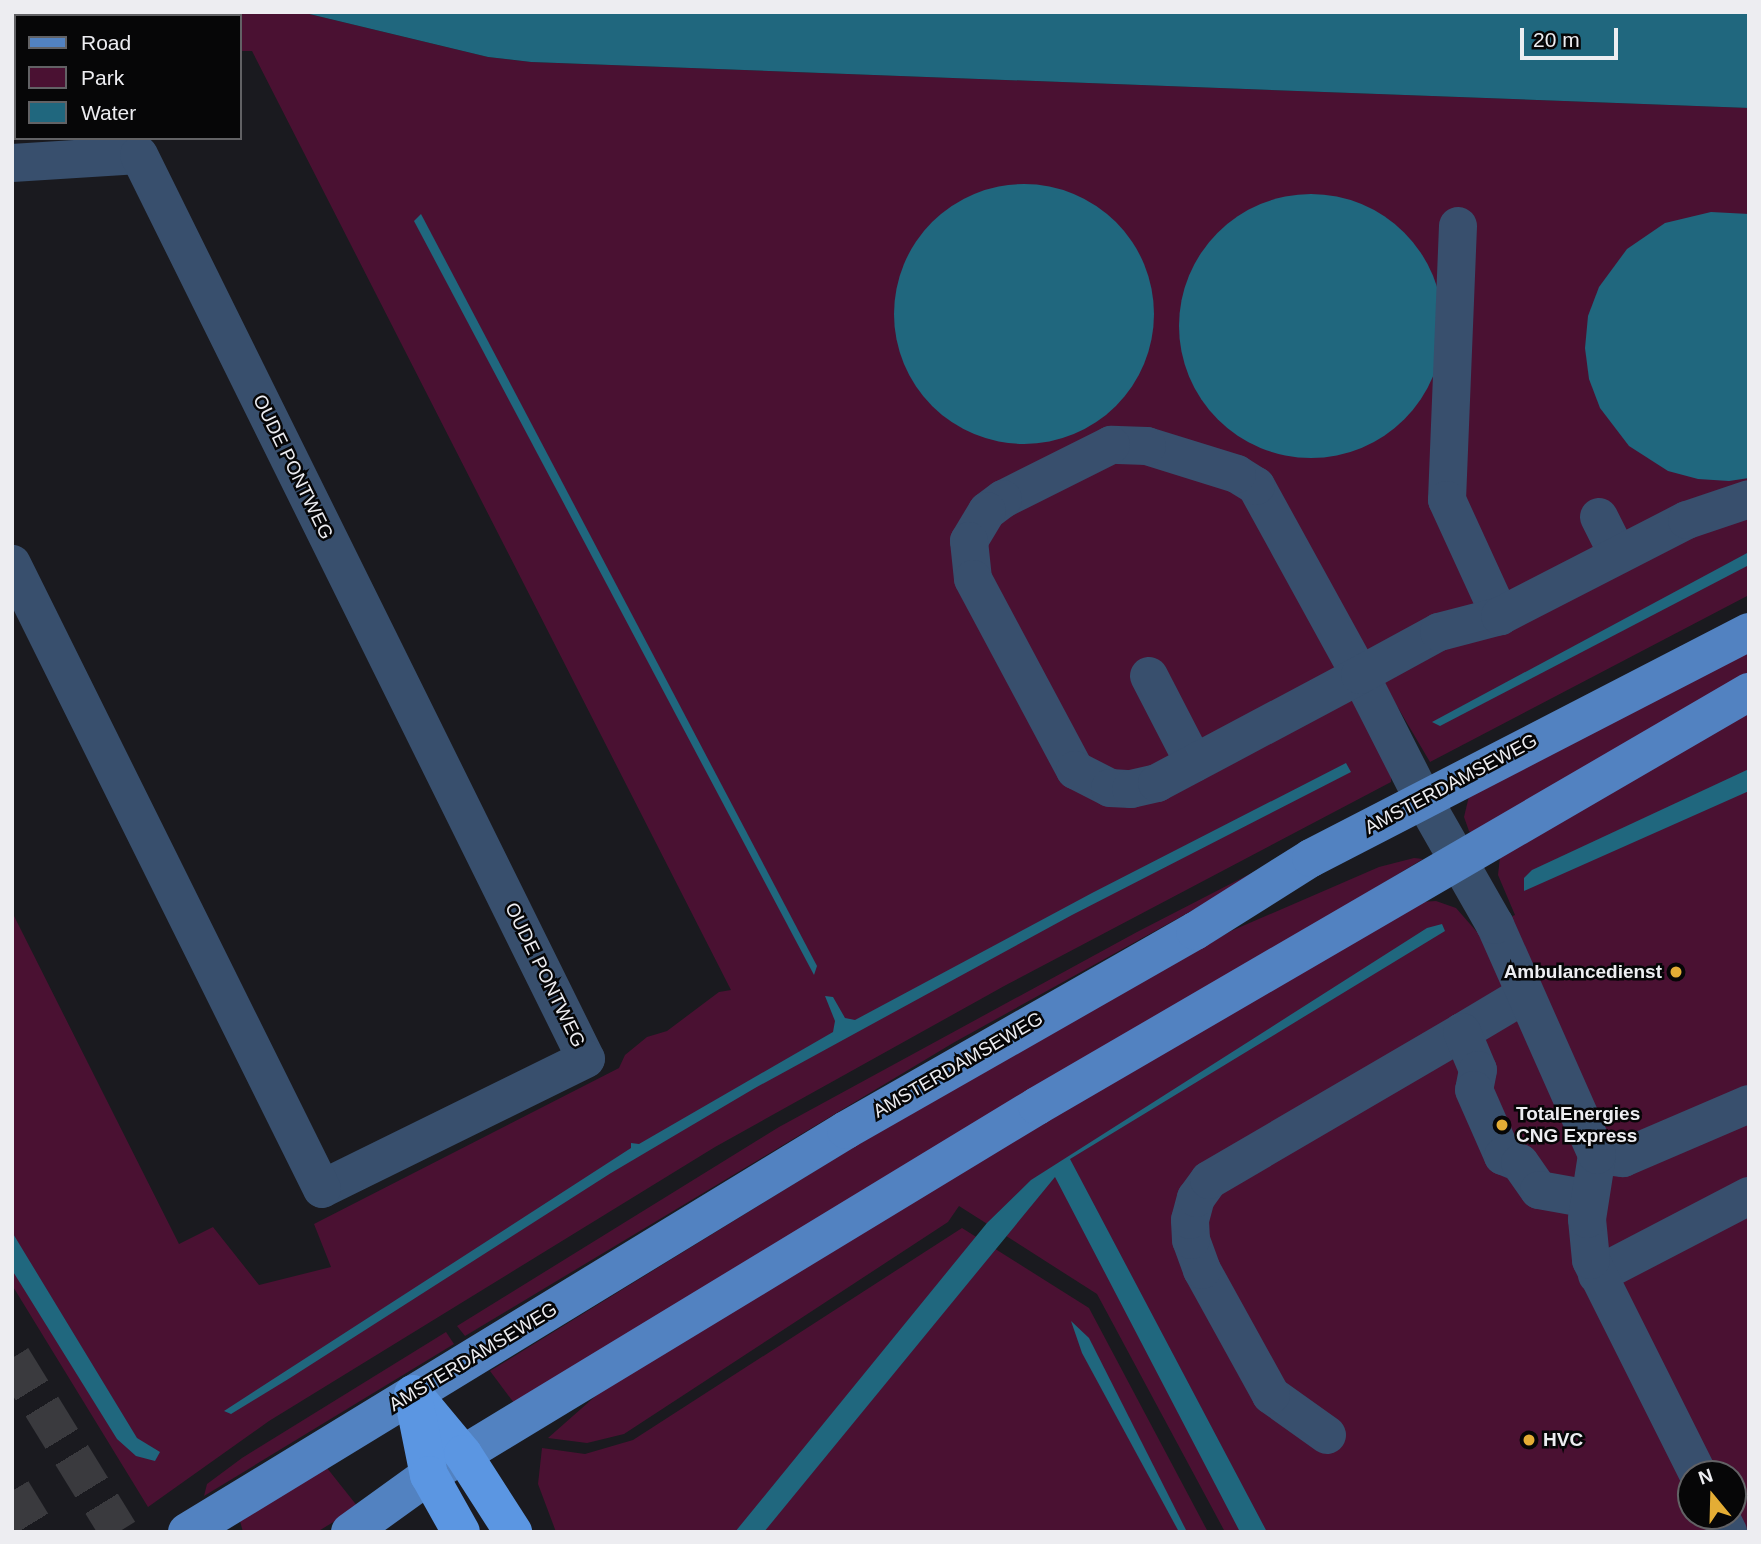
<!DOCTYPE html>
<html>
<head>
<meta charset="utf-8">
<style>
  body { margin:0 }
  #map { position:relative; width:1761px; height:1544px; overflow:hidden; background:#1a1a1f; font-family:Arial,sans-serif }
  div>[style] { position:absolute }
  .green>* { inset:0; background:#4a1132 }
  .water>* { inset:0; background:#20677e }
  .round { border-radius:50% }
  .highway-tunnel>* { height:38px; margin-top:-19px; transform-origin:0; background:repeating-linear-gradient(90deg,#3a3a3e 0 38px,transparent 0 57px) }
  .minor>* { height:38px; margin:-19px; padding:0 19px; transform-origin:19px; border-radius:19px; background:#384f6d }
  .major>* { height:38px; margin:-19px; padding:0 19px; transform-origin:19px; border-radius:19px; background:#5282c1 }
  .highway>* { height:38px; margin:-19px; padding:0 19px; transform-origin:19px; border-radius:19px; background:#5b96e2 }
  .dots>* { width:19px; height:19px; translate:-50% -50%; box-sizing:border-box; border:4px solid #060607; border-radius:50% }
  span { translate:-50% -50%; white-space:nowrap; text-align:center; line-height:1.15; -webkit-text-stroke:5px #060607; paint-order:stroke }
  .street-label { font-size:19px; color:#ededf1 }
  .poi-label { font-size:19px; color:#ededf1; font-weight:700 }
  .right { translate:-100% -50%; text-align:right }
  .left { translate:0 -50%; text-align:left }
  .frame { position:absolute; inset:0; border:14px solid #ededf1; pointer-events:none }
  .legend { position:absolute; left:14px; top:14px; width:228px; height:126px; box-sizing:border-box; background:#060607; border:2px solid #626265; margin:0; padding:9px 12px; list-style:none; font-size:21px; color:#ededf1 }
  .legend li { display:flex; align-items:center; gap:14px; height:35px }
  .legend b { width:35px; border:2px solid #626265 }
  .north { position:absolute; left:1677px; top:1460px; width:70px; height:70px; box-sizing:border-box; background:#060607; border:2px solid #626265; border-radius:50%; rotate:341deg; font-size:19px; font-weight:700; line-height:28px; text-align:center; color:#ededf1 }
  .north::after { content:''; display:block; margin:auto; width:24px; height:32px; background:#e4ad35; clip-path:polygon(50% 0,100% 100%,50% 72%,0 100%) }
  .scale { position:absolute; left:1520px; top:28px; width:98px; height:32px; box-sizing:border-box; border:4px solid #ededf1; border-top:0; padding-left:9px; font-size:21px; line-height:24px; white-space:nowrap; color:#ededf1; -webkit-text-stroke:5px #060607; paint-order:stroke }
</style>
</head>
<body>
<div id="map">
  <div class="green">
    <i style="clip-path:polygon(12px 12px,301px 12px,488px 57px,531px 62px,1749px 108px,1749px 595px,1430px 762px,1394px 701px,1391px 782px,1006px 985px,715px 1147px,269px 1421px,148px 1507px,12px 1285px,12px 912px,179px 1244px,213px 1227px,259px 1285px,331px 1267px,314px 1224px,619px 1068px,625px 1055px,647px 1037px,667px 1031px,719px 992px,731px 990px,252px 51px,240px 51px,240px 16px,16px 16px,12px 49px)"></i>
    <i style="clip-path:polygon(1749px 646px,1749px 675px,1473px 834px,1469px 831px,1464px 817px,1470px 792px)"></i>
    <i style="clip-path:polygon(evenodd,1749px 704px,1749px 1532px,1225px 1532px,1097px 1294px,959px 1206px,948px 1222px,624px 1434px,587px 1443px,548px 1438px,633px 1363px,1420px 902px,1436px 901px,1456px 908px,1477px 932px,1515px 915px,1498px 875px,1500px 857px,1749px 704px,1691px 1474px,1733px 1474px,1733px 1516px,1691px 1516px,1691px 1474px)"></i>
    <i style="clip-path:polygon(1370px 812px,953px 1043px,465px 1336px,457px 1326px,779px 1127px,1137px 932px)"></i>
    <i style="clip-path:polygon(1414px 858px,1423px 859px,517px 1407px,490px 1371px,878px 1132px,1231px 931px,1379px 867px)"></i>
    <i style="clip-path:polygon(962px 1228px,1089px 1308px,1208px 1532px,556px 1532px,538px 1484px,542px 1448px,585px 1454px,633px 1440px)"></i>
    <i style="clip-path:polygon(446px 1332px,454px 1344px,204px 1496px,207px 1484px,242px 1458px)"></i>
    <i style="clip-path:polygon(327px 1468px,358px 1507px,317px 1532px,243px 1532px,240px 1521px)"></i>
  </div>
  <div class="water">
    <i style="clip-path:polygon(301px 12px,1749px 12px,1749px 108px,531px 62px,488px 57px)"></i>
    <i class="round" style="left:894px;top:184px;width:260px;height:260px"></i>
    <i class="round" style="left:1179px;top:194px;width:264px;height:264px"></i>
    <i style="clip-path:polygon(1711px 212px,1749px 214px,1749px 478px,1729px 481px,1698px 479px,1668px 471px,1629px 446px,1600px 408px,1589px 379px,1585px 348px,1588px 316px,1599px 287px,1627px 249px,1665px 223px)"></i>
    <i style="clip-path:polygon(421px 214px,817px 966px,814px 975px,414px 221px)"></i>
    <i style="clip-path:polygon(1749px 552px,1749px 565px,1440px 726px,1432px 722px)"></i>
    <i style="clip-path:polygon(1346px 763px,1351px 772px,1072px 915px,755px 1088px,611px 1173px,290px 1378px,231px 1414px,224px 1411px,631px 1148px,631px 1143px,639px 1144px,833px 1032px,835px 1021px,825px 996px,833px 997px,845px 1018px,855px 1020px,1092px 893px)"></i>
    <i style="clip-path:polygon(1749px 769px,1749px 791px,1524px 891px,1524px 878px,1532px 870px)"></i>
    <i style="clip-path:polygon(1442px 924px,1445px 931px,1070px 1159px,1267px 1532px,1240px 1532px,1055px 1177px,764px 1532px,735px 1532px,987px 1223px,1031px 1180px,1427px 928px)"></i>
    <i style="clip-path:polygon(12px 1232px,137px 1438px,160px 1452px,155px 1461px,136px 1456px,117px 1439px,12px 1270px)"></i>
    <i style="clip-path:polygon(1071px 1321px,1089px 1338px,1187px 1532px,1179px 1532px,1082px 1353px)"></i>
  </div>
  <div class="highway-tunnel">
    <i style="left:12px;top:1358px;width:204px;rotate:58.4deg"></i>
    <i style="left:12px;top:1491px;width:48px;rotate:58.6deg"></i>
  </div>
  <div class="minor">
    <i style="left:12px;top:163px;width:127px;rotate:-3.6deg"></i>
    <i style="left:139px;top:155px;width:1008px;rotate:63.69deg"></i>
    <i style="left:586px;top:1059px;width:294px;rotate:153.8deg"></i>
    <i style="left:322px;top:1189px;width:698px;rotate:-116.38deg"></i>
    <i style="left:1458px;top:226px;width:274px;rotate:92.3deg"></i>
    <i style="left:1447px;top:500px;width:128px;rotate:65.4deg"></i>
    <i style="left:1599px;top:517px;width:42px;rotate:63.4deg"></i>
    <i style="left:1149px;top:676px;width:98px;rotate:62.7deg"></i>
    <i style="left:1462px;top:1032px;width:72px;rotate:-30.8deg"></i>
    <i style="left:1597px;top:1155px;width:26px;rotate:7deg"></i>
    <i style="left:1623px;top:1158px;width:137px;rotate:-23.2deg"></i>
    <i style="left:1597px;top:1275px;width:171px;rotate:-27.5deg"></i>
    <i style="left:1327px;top:1435px;width:69px;rotate:-144.5deg"></i>
    <i style="left:1271px;top:1395px;width:143px;rotate:-118.9deg"></i>
    <i style="left:1202px;top:1270px;width:32px;rotate:-110deg"></i>
    <i style="left:1191px;top:1240px;width:20px;rotate:-93deg"></i>
    <i style="left:1190px;top:1220px;width:23px;rotate:-75deg"></i>
    <i style="left:1196px;top:1198px;width:22px;rotate:-54deg"></i>
    <i style="left:1209px;top:1180px;width:293px;rotate:-30.3deg"></i>
    <i style="left:1462px;top:1032px;width:41px;rotate:67.2deg"></i>
    <i style="left:1478px;top:1070px;width:20px;rotate:101deg"></i>
    <i style="left:1474px;top:1090px;width:72px;rotate:66.3deg"></i>
    <i style="left:1503px;top:1156px;width:18px;rotate:22deg"></i>
    <i style="left:1520px;top:1163px;width:33px;rotate:55deg"></i>
    <i style="left:1539px;top:1190px;width:51px;rotate:10.2deg"></i>
    <i style="left:1698px;top:1474px;width:239px;rotate:-116.6deg"></i>
    <i style="left:1591px;top:1260px;width:41px;rotate:-95.6deg"></i>
    <i style="left:1587px;top:1219px;width:65px;rotate:-81.1deg"></i>
    <i style="left:1597px;top:1155px;width:252px;rotate:-113.9deg"></i>
    <i style="left:1495px;top:925px;width:145px;rotate:-119.7deg"></i>
    <i style="left:1423px;top:799px;width:139px;rotate:-116.9deg"></i>
    <i style="left:1360px;top:675px;width:216px;rotate:-118.8deg"></i>
    <i style="left:1256px;top:486px;width:22px;rotate:-148deg"></i>
    <i style="left:1237px;top:474px;width:94px;rotate:-162.7deg"></i>
    <i style="left:1147px;top:446px;width:36px;rotate:-178deg"></i>
    <i style="left:1111px;top:445px;width:121px;rotate:153.4deg"></i>
    <i style="left:1003px;top:499px;width:20px;rotate:143deg"></i>
    <i style="left:987px;top:511px;width:35px;rotate:121deg"></i>
    <i style="left:969px;top:541px;width:38px;rotate:84deg"></i>
    <i style="left:973px;top:579px;width:217px;rotate:61.9deg"></i>
    <i style="left:1075px;top:770px;width:39px;rotate:27deg"></i>
    <i style="left:1110px;top:788px;width:21px;rotate:3deg"></i>
    <i style="left:1131px;top:789px;width:27px;rotate:-13deg"></i>
    <i style="left:1157px;top:783px;width:230px;rotate:-28deg"></i>
    <i style="left:1360px;top:675px;width:90px;rotate:-28.6deg"></i>
    <i style="left:1439px;top:632px;width:63px;rotate:-14.7deg"></i>
    <i style="left:1500px;top:616px;width:210px;rotate:-27.2deg"></i>
    <i style="left:1687px;top:520px;width:65px;rotate:-18.7deg"></i>
    <i style="left:1720px;top:1516px;width:18px;rotate:63deg"></i>
  </div>
  <div class="major">
    <i style="left:187px;top:1532px;width:772px;rotate:-31.38deg"></i>
    <i style="left:846px;top:1130px;width:402px;rotate:-29.7deg"></i>
    <i style="left:1195px;top:931px;width:137px;rotate:-32.2deg"></i>
    <i style="left:1311px;top:858px;width:493px;rotate:-27.3deg"></i>
    <i style="left:350px;top:1532px;width:97px;rotate:-35.8deg"></i>
    <i style="left:429px;top:1475px;width:711px;rotate:-31.25deg"></i>
    <i style="left:1037px;top:1106px;width:824px;rotate:-30.18deg"></i>
  </div>
  <div class="highway">
    <i style="left:413px;top:1394px;width:78px;rotate:50.2deg"></i>
    <i style="left:463px;top:1454px;width:93px;rotate:57.3deg"></i>
    <i style="left:413px;top:1396px;width:81px;rotate:78.6deg"></i>
    <i style="left:429px;top:1475px;width:65px;rotate:60.7deg"></i>
  </div>
  <div class="dots">
    <i style="left:1676px;top:972px;background:#e4ad35"></i>
    <i style="left:1502px;top:1125px;background:#e4ad35"></i>
    <i style="left:1529px;top:1440px;background:#e4ad35"></i>
  </div>
  <div class="street-label">
    <span style="left:293px;top:467px;rotate:64deg">OUDE PONTWEG</span>
    <span style="left:1451px;top:784px;rotate:-28deg">AMSTERDAMSEWEG</span>
    <span style="left:545px;top:975px;rotate:64deg">OUDE PONTWEG</span>
    <span style="left:958px;top:1065px;rotate:-30deg">AMSTERDAMSEWEG</span>
    <span style="left:473px;top:1357px;rotate:-31deg">AMSTERDAMSEWEG</span>
  </div>
  <div class="poi-label">
    <span class="right" style="left:1662px;top:972px">Ambulancedienst</span>
    <span class="left" style="left:1516px;top:1125px">TotalEnergies<br>CNG Express</span>
    <span class="left" style="left:1543px;top:1440px">HVC</span>
  </div>
  <div class="frame"></div>
  <ul class="legend">
  <li><b style="height:9px;background:#5282c1"></b>Road</li>
  <li><b style="height:19px;background:#4a1132"></b>Park</li>
  <li><b style="height:19px;background:#20677e"></b>Water</li>
  </ul>
  <div class="north">N</div>
  <div class="scale">20 m</div>
</div>
</body>
</html>
